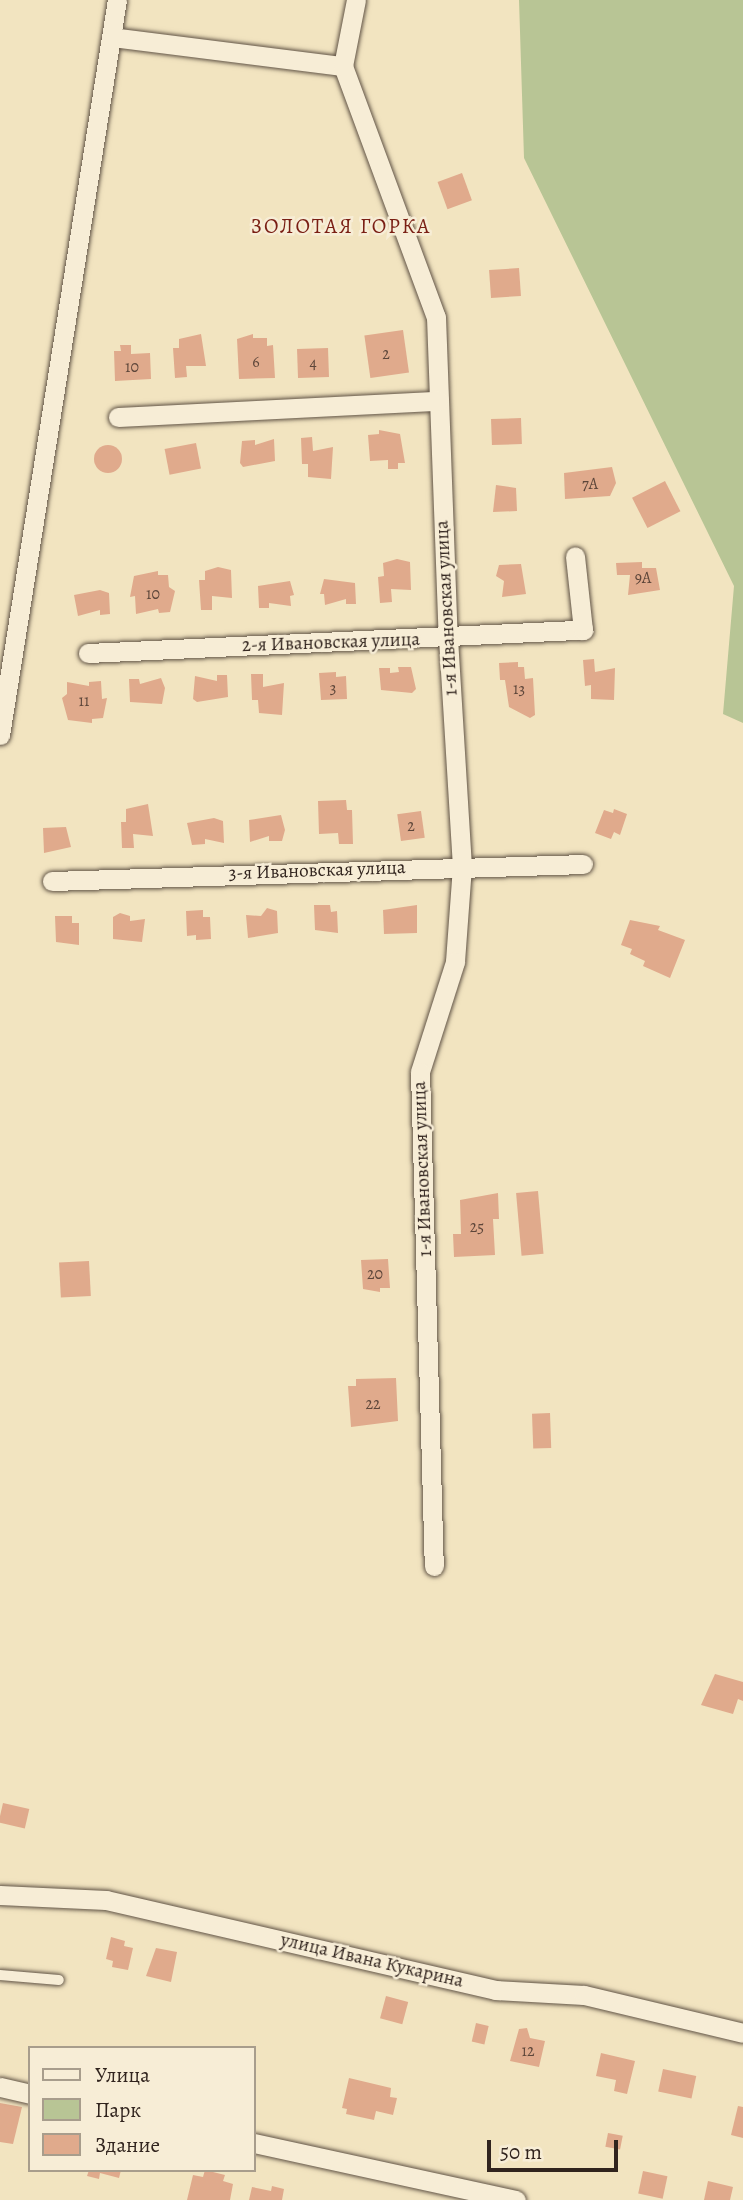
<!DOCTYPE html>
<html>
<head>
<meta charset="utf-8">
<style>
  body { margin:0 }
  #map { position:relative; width:743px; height:2200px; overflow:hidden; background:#f2e4c0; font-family:Alegreya,serif }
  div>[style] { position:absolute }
  .green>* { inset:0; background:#b8c595 }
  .building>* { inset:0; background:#e0aa8c; transform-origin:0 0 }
  .round { border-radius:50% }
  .roads { filter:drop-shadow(0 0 2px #615446) drop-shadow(0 0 2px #615446) }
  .lane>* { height:10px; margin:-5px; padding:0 5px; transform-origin:5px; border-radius:5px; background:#f7edd6 }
  .street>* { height:19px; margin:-9.5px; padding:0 9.5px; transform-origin:9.5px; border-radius:9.5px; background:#f7edd6 }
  span { translate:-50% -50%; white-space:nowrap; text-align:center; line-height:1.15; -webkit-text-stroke:5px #f7edd6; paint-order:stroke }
  .number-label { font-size:16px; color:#5d463a }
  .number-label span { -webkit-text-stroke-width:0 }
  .street-label { font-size:19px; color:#31241e }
  .neighbourhood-label { font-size:21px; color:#7a1f14; letter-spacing:2px }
  .legend { position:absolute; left:28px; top:2046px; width:228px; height:126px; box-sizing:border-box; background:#f7edd6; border:2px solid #a89d8c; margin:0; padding:9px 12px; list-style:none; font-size:21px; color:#31241e }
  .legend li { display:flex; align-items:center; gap:14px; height:35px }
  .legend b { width:35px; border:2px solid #a89d8c }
  .scale { position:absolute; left:487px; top:2140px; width:131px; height:32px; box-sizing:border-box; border:4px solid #31241e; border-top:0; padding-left:9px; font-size:21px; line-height:24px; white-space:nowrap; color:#31241e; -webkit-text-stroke:5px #f7edd6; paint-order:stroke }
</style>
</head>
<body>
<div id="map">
  <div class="green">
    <i style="clip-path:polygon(519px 0,743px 0,743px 723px,723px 714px,734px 586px,524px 158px)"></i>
  </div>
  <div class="building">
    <i style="left:462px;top:173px;width:29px;height:26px;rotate:70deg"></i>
    <i style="left:519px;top:268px;width:28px;height:30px;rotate:86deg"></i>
    <i style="left:403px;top:330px;width:43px;height:39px;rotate:82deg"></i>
    <i style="clip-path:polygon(201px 334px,206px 366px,186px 366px,187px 377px,175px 378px,173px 348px,179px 348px,179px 339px)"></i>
    <i style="clip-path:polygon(253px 334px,253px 338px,267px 338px,267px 346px,273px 345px,275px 378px,239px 379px,237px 339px)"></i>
    <i style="clip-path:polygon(120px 345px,131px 345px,131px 354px,150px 353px,151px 379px,115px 381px,114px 351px,121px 351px)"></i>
    <i style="left:328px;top:348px;width:29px;height:31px;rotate:88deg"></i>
    <i style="left:521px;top:418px;width:26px;height:30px;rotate:88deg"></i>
    <i style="clip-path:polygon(379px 430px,400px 434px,405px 463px,398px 463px,398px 469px,388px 469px,388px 460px,370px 461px,368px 435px,379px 434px)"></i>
    <i style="clip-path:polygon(312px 437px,313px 451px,333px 447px,331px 479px,308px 477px,308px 464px,302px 464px,301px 438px)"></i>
    <i style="clip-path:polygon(274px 439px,275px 461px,243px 467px,240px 463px,242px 441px,255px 440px,255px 445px)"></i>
    <i style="left:196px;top:443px;width:26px;height:32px;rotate:79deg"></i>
    <i class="round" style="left:94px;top:445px;width:28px;height:28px"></i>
    <i style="clip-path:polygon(612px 467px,616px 483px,610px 496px,565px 499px,564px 473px)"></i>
    <i style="left:665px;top:481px;width:34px;height:37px;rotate:63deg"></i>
    <i style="clip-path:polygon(496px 485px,516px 488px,517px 511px,493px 512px)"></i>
    <i style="clip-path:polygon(397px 559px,410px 562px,411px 590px,391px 589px,392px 602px,380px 603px,378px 577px,384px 576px,383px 563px)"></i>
    <i style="clip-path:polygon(642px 562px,642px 568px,656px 568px,660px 590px,628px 595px,630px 575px,617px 575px,616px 563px)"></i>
    <i style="clip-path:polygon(521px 564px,526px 594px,502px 597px,504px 581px,496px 576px,499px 565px)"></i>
    <i style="clip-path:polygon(218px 567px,231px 570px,232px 598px,212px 596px,212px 610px,201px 610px,199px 580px,205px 580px,205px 571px)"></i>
    <i style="clip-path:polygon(158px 571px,158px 575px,168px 575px,169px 587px,175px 591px,170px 612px,159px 613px,158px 609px,136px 614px,135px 596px,130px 597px,134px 576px)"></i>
    <i style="clip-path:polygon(324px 579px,355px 583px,356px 604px,346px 604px,346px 599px,325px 605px,324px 594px,320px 594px)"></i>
    <i style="clip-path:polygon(290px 581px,294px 595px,290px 596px,291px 606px,269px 603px,269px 608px,259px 608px,258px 586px)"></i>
    <i style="clip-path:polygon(100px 590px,109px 593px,110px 614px,100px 615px,100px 610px,78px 616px,74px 595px)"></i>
    <i style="clip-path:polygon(594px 659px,595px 672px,615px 668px,614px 700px,591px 699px,591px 685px,585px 686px,583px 660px)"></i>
    <i style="clip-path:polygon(518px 662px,518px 667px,524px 667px,525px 679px,533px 678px,535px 715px,530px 718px,509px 707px,505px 680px,500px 680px,499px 663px)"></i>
    <i style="clip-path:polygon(398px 667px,411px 667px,416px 689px,412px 693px,381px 690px,379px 668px,390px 668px,390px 673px,399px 672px)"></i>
    <i style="clip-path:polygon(336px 672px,336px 677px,346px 676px,347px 699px,321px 700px,319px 673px)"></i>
    <i style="clip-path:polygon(251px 674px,263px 674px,263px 687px,284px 683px,282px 715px,259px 713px,258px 700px,252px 700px)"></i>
    <i style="clip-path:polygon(217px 675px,227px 675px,228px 697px,197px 702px,193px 699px,195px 676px,217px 681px)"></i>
    <i style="clip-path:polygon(161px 678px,165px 688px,162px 704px,130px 702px,129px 679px,139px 679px,140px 684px)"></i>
    <i style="clip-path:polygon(101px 681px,102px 699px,107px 698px,103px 718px,92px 719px,92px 723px,68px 720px,62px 698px,67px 694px,67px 682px,89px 686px,89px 682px)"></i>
    <i style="clip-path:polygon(346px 800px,347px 810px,352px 810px,353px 844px,339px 844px,338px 833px,319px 834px,318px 801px)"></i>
    <i style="clip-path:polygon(148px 804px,153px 836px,133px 834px,134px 848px,122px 848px,121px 822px,126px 822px,126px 809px)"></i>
    <i style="clip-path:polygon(614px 809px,627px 814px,620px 835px,614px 832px,611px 839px,595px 833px,604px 810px,613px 813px)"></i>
    <i style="left:421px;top:811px;width:27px;height:24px;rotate:82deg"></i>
    <i style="clip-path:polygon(281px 815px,285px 830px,282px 841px,269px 841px,269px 836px,250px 842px,249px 820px)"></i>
    <i style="clip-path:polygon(214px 818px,223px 821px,224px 843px,205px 839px,205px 844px,192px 845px,187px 823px)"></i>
    <i style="clip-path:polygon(66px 827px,71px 847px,44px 853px,43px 828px)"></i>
    <i style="clip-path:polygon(314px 905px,330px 905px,331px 912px,337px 911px,338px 933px,315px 930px)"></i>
    <i style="clip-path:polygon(417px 905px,417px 933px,384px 934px,383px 910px)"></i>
    <i style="clip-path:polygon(267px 908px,277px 911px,278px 933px,248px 938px,246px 915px,261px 916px)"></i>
    <i style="clip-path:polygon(203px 910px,203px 917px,210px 917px,211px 939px,196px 940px,196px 935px,187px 936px,186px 911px)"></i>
    <i style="clip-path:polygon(120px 913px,130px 916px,130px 921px,145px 919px,142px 942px,113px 939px,113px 917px)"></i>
    <i style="clip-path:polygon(55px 916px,72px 916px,72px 923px,79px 923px,79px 945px,56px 942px)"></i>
    <i style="clip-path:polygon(630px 920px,660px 926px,658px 930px,685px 940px,670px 978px,643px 966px,645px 961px,630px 954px,632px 949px,621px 945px)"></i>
    <i style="left:538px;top:1191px;width:63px;height:22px;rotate:85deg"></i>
    <i style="clip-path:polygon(498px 1193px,499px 1219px,493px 1219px,495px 1255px,454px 1257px,453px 1234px,461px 1234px,460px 1200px)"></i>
    <i style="clip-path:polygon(388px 1259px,390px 1288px,380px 1288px,380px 1292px,363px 1289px,361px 1260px)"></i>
    <i style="left:89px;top:1261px;width:35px;height:30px;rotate:87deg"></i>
    <i style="clip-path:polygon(396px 1378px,398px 1421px,351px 1427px,348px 1386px,356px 1386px,356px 1379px)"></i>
    <i style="left:550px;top:1413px;width:35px;height:18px;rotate:88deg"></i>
    <i style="clip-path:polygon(715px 1674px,743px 1682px,743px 1701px,738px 1699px,733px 1714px,701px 1705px)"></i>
    <i style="left:3px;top:1803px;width:27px;height:20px;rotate:13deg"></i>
    <i style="clip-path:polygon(111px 1937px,125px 1941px,124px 1946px,133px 1948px,128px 1970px,112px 1967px,113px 1961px,106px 1959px)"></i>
    <i style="clip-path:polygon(156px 1948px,177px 1952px,171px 1982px,146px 1976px)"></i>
    <i style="left:386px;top:1996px;width:23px;height:23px;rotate:15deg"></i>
    <i style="left:476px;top:2023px;width:13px;height:19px;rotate:13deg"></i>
    <i style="clip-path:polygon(527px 2028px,530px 2038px,545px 2041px,539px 2067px,510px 2061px,519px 2029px)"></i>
    <i style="clip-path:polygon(601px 2053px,635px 2061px,627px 2094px,614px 2091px,616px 2080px,596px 2076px)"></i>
    <i style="left:663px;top:2069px;width:34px;height:23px;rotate:12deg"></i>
    <i style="clip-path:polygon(349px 2078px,391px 2088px,390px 2097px,397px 2098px,393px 2115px,376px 2111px,374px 2120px,346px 2114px,347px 2109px,342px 2108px)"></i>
    <i style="clip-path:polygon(0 2103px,22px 2107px,13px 2144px,0 2142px)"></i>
    <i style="clip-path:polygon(738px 2106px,743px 2107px,743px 2138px,731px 2135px)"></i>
    <i style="left:608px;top:2133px;width:15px;height:14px;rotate:11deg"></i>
    <i style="clip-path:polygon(89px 2170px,121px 2170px,119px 2178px,100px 2173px,99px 2179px,87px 2176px)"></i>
    <i style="clip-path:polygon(205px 2170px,225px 2175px,223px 2181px,233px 2184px,230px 2200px,187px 2200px,193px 2175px,203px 2177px)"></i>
    <i style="left:643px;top:2171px;width:25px;height:23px;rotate:12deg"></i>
    <i style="clip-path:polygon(708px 2181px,733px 2187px,730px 2200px,704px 2200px)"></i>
    <i style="clip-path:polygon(272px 2186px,284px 2189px,282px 2200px,249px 2200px,252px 2187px,271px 2191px)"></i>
  </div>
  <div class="roads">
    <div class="lane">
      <i style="left:0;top:1975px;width:59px;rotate:4.8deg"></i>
    </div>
    <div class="street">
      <i style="left:112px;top:37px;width:233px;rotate:7.2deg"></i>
      <i style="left:343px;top:66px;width:268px;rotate:69.7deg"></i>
      <i style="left:436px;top:317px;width:321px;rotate:87.9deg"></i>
      <i style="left:448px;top:638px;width:228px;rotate:86.5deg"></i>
      <i style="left:462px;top:866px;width:96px;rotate:94.2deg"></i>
      <i style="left:455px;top:962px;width:115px;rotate:107.7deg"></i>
      <i style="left:420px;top:1072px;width:494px;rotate:88.4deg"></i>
      <i style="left:343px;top:66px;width:67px;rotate:-78.9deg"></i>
      <i style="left:118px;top:417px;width:321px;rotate:-2.9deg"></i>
      <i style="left:88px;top:653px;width:496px;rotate:-2.7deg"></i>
      <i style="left:583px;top:630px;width:74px;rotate:-96.2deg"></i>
      <i style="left:0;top:735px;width:744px;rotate:-80.96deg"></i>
      <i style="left:52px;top:881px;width:531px;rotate:-1.83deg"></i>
      <i style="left:0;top:1895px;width:106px;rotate:2.7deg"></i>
      <i style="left:106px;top:1900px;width:399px;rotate:13deg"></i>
      <i style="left:495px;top:1990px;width:89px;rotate:3.2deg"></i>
      <i style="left:584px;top:1995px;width:163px;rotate:13.4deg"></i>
      <i style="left:0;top:2087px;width:31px;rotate:13deg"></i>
      <i style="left:254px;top:2143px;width:268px;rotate:12.3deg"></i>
    </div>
  </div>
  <div class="number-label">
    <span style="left:386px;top:354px">2</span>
    <span style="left:256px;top:362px">6</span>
    <span style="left:313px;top:363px">4</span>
    <span style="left:132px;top:367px">10</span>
    <span style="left:590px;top:484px">7А</span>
    <span style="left:643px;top:578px">9А</span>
    <span style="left:153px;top:594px">10</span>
    <span style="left:333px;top:688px">3</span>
    <span style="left:519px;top:689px">13</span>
    <span style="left:84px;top:701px">11</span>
    <span style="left:411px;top:826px">2</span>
    <span style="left:477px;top:1227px">25</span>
    <span style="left:375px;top:1274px">20</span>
    <span style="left:373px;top:1404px">22</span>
    <span style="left:528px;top:2051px">12</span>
  </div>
  <div class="street-label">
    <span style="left:447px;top:608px;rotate:-93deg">1-я Ивановская улица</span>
    <span style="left:331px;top:643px;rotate:-2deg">2-я Ивановская улица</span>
    <span style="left:317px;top:871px;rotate:-2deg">3-я Ивановская улица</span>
    <span style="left:423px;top:1169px;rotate:-92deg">1-я Ивановская улица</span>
    <span style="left:372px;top:1961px;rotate:13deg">улица Ивана Кукарина</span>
  </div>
  <div class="neighbourhood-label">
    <span style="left:341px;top:226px">ЗОЛОТАЯ ГОРКА</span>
  </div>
  <ul class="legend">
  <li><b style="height:9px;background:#f7edd6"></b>Улица</li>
  <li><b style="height:19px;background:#b8c595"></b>Парк</li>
  <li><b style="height:19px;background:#e0aa8c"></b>Здание</li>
  </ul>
  <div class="scale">50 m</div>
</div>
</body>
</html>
